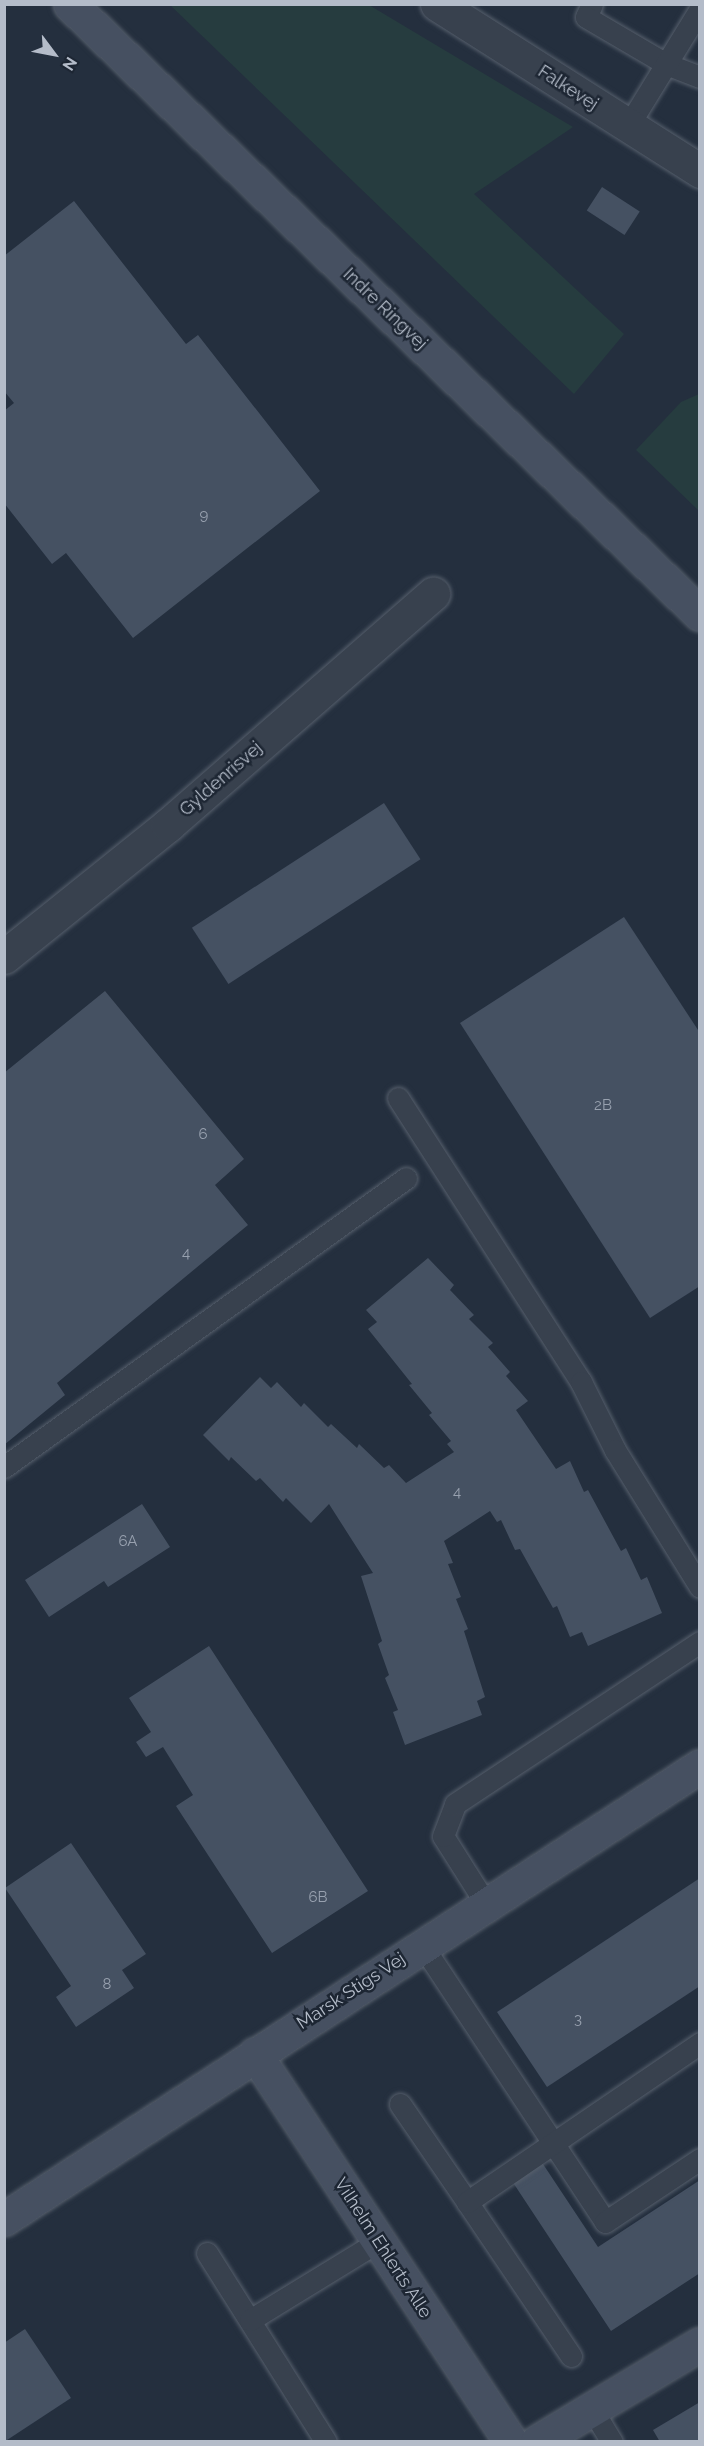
<!DOCTYPE html>
<html>
<head>
<meta charset="utf-8">
<style>
  body { margin:0 }
  #map { position:relative; width:704px; height:2446px; overflow:hidden; background:#242f3e; font-family:Raleway,sans-serif }
  div>[style] { position:absolute }
  .green>* { inset:0; background:#263c3f }
  .building>* { inset:0; background:#455162; transform-origin:0 0 }
  .roads { filter:drop-shadow(0 0 2px #565f6c) drop-shadow(0 0 2px #565f6c) }
  .lane>* { height:21px; margin:-10.5px; padding:0 10.5px; transform-origin:10.5px; border-radius:10.5px; background:#38414e }
  .street>* { height:33px; margin:-16.5px; padding:0 16.5px; transform-origin:16.5px; border-radius:16.5px; background:#38414e }
  .secondary>* { height:33px; margin:-16.5px; padding:0 16.5px; transform-origin:16.5px; border-radius:16.5px; background:#465061 }
  span { translate:-50% -50%; white-space:nowrap; text-align:center; line-height:1.15; -webkit-text-stroke:5px #1d2633; paint-order:stroke }
  .number-label { font-size:15px; color:#98a1af }
  .number-label span { -webkit-text-stroke-width:0 }
  .street-label { font-size:18px; color:#b4bcc9 }
  .frame { position:absolute; inset:0; border:6px solid #b4bcc9; pointer-events:none }
  .north { position:absolute; left:24px; top:24px; width:60px; height:60px; -webkit-text-stroke:4px #1d2633; paint-order:stroke; rotate:122deg; font-size:16px; font-weight:700; line-height:24px; text-align:center; color:#b4bcc9 }
  .north::after { content:''; display:block; margin:auto; width:21px; height:27px; background:#b4bcc9; clip-path:polygon(50% 0,100% 100%,50% 72%,0 100%) }
</style>
</head>
<body>
<div id="map">
  <div class="green">
    <i style="clip-path:polygon(170px 5px,369px 5px,573px 127px,474px 194px,624px 334px,574px 394px)"></i>
    <i style="clip-path:polygon(699px 394px,699px 511px,636px 450px,681px 402px)"></i>
  </div>
  <div class="building">
    <i style="left:602px;top:187px;width:45px;height:28px;rotate:33deg"></i>
    <i style="clip-path:polygon(74px 201px,186px 344px,198px 335px,320px 491px,133px 638px,66px 553px,52px 564px,4px 503px,4px 411px,14px 403px,4px 391px,4px 256px)"></i>
    <i style="left:384px;top:803px;width:67px;height:229px;rotate:57deg"></i>
    <i style="clip-path:polygon(624px 917px,700px 1033px,700px 1286px,650px 1318px,460px 1023px)"></i>
    <i style="clip-path:polygon(105px 991px,244px 1159px,215px 1185px,248px 1225px,57px 1383px,65px 1395px,4px 1445px,4px 1073px)"></i>
    <i style="clip-path:polygon(428px 1258px,454px 1285px,450px 1290px,474px 1315px,469px 1319px,493px 1343px,488px 1347px,510px 1372px,506px 1376px,528px 1401px,516px 1410px,556px 1469px,570px 1461px,584px 1492px,588px 1490px,621px 1551px,626px 1548px,641px 1580px,647px 1577px,662px 1613px,588px 1646px,582px 1632px,570px 1637px,557px 1606px,553px 1608px,520px 1549px,515px 1550px,501px 1520px,497px 1522px,490px 1511px,444px 1541px,453px 1563px,448px 1564px,461px 1597px,456px 1599px,468px 1629px,464px 1631px,485px 1697px,477px 1701px,482px 1715px,405px 1745px,393px 1712px,398px 1710px,385px 1678px,389px 1675px,378px 1644px,382px 1641px,361px 1576px,373px 1573px,329px 1504px,311px 1523px,286px 1498px,283px 1502px,260px 1478px,256px 1481px,231px 1457px,229px 1461px,203px 1435px,260px 1377px,271px 1388px,277px 1382px,301px 1407px,304px 1403px,328px 1427px,331px 1424px,357px 1448px,359px 1444px,384px 1468px,389px 1465px,406px 1483px,454px 1452px,447px 1444px,451px 1441px,429px 1415px,432px 1413px,409px 1385px,412px 1384px,368px 1329px,377px 1322px,366px 1310px)"></i>
    <i style="clip-path:polygon(142px 1504px,170px 1547px,108px 1587px,104px 1581px,49px 1617px,25px 1580px)"></i>
    <i style="clip-path:polygon(209px 1646px,368px 1891px,272px 1953px,176px 1806px,193px 1795px,163px 1747px,146px 1757px,136px 1742px,151px 1732px,129px 1698px)"></i>
    <i style="clip-path:polygon(71px 1843px,146px 1954px,122px 1970px,134px 1988px,76px 2027px,56px 1997px,71px 1986px,5px 1888px)"></i>
    <i style="clip-path:polygon(700px 1878px,700px 1986px,547px 2087px,497px 2012px)"></i>
    <i style="clip-path:polygon(539px 2158px,598px 2247px,700px 2180px,700px 2273px,611px 2331px,510px 2178px)"></i>
    <i style="clip-path:polygon(25px 2329px,71px 2398px,4px 2442px,4px 2343px)"></i>
    <i style="clip-path:polygon(700px 2402px,700px 2442px,660px 2442px,653px 2430px)"></i>
  </div>
  <div class="roads">
    <div class="lane">
      <i style="left:592px;top:4px;width:14px;rotate:115deg"></i>
      <i style="left:586px;top:17px;width:93px;rotate:30.4deg"></i>
      <i style="left:666px;top:64px;width:36px;rotate:21deg"></i>
      <i style="left:628px;top:126px;width:137px;rotate:-58.4deg"></i>
      <i style="left:398px;top:1098px;width:338px;rotate:57.2deg"></i>
      <i style="left:581px;top:1382px;width:76px;rotate:63.4deg"></i>
      <i style="left:615px;top:1450px;width:161px;rotate:58.2deg"></i>
      <i style="left:4px;top:1467px;width:495px;rotate:-35.7deg"></i>
      <i style="left:486px;top:1904px;width:80px;rotate:-122.3deg"></i>
      <i style="left:443px;top:1836px;width:34px;rotate:-69deg"></i>
      <i style="left:455px;top:1804px;width:294px;rotate:-33.5deg"></i>
      <i style="left:422px;top:1945px;width:332px;rotate:56.5deg"></i>
      <i style="left:605px;top:2222px;width:114px;rotate:-33.6deg"></i>
      <i style="left:400px;top:2104px;width:119px;rotate:55.6deg"></i>
      <i style="left:207px;top:2253px;width:223px;rotate:57.8deg"></i>
      <i style="left:250px;top:2320px;width:151px;rotate:-31.5deg"></i>
      <i style="left:571px;top:2356px;width:186px;rotate:-124deg"></i>
      <i style="left:467px;top:2202px;width:282px;rotate:-34.3deg"></i>
      <i style="left:592px;top:2409px;width:39px;rotate:59deg"></i>
    </div>
    <div class="street">
      <i style="left:437px;top:4px;width:312px;rotate:32.4deg"></i>
      <i style="left:4px;top:957px;width:211px;rotate:-38.8deg"></i>
      <i style="left:168px;top:825px;width:352px;rotate:-41.1deg"></i>
    </div>
    <div class="secondary">
      <i style="left:70px;top:4px;width:877px;rotate:44.08deg"></i>
      <i style="left:255px;top:2054px;width:465px;rotate:56.6deg"></i>
      <i style="left:4px;top:2219px;width:830px;rotate:-33.06deg"></i>
      <i style="left:537px;top:2442px;width:190px;rotate:-31deg"></i>
    </div>
  </div>
  <div class="number-label">
    <span style="left:204px;top:516px">9</span>
    <span style="left:603px;top:1106px">2B</span>
    <span style="left:203px;top:1135px">6</span>
    <span style="left:186px;top:1254px">4</span>
    <span style="left:457px;top:1493px">4</span>
    <span style="left:128px;top:1542px">6A</span>
    <span style="left:318px;top:1898px">6B</span>
    <span style="left:107px;top:1985px">8</span>
    <span style="left:578px;top:2020px">3</span>
  </div>
  <div class="street-label">
    <span style="left:568px;top:88px;rotate:33deg">Falkevej</span>
    <span style="left:385px;top:309px;rotate:44deg">Indre Ringvej</span>
    <span style="left:221px;top:779px;rotate:-41deg">Gyldenrisvej</span>
    <span style="left:351px;top:1991px;rotate:-33deg">Marsk Stigs Vej</span>
    <span style="left:383px;top:2248px;rotate:57deg">Vilhelm Ehlerts Alle</span>
  </div>
  <div class="frame"></div>
  <div class="north">N</div>
</div>
</body>
</html>
